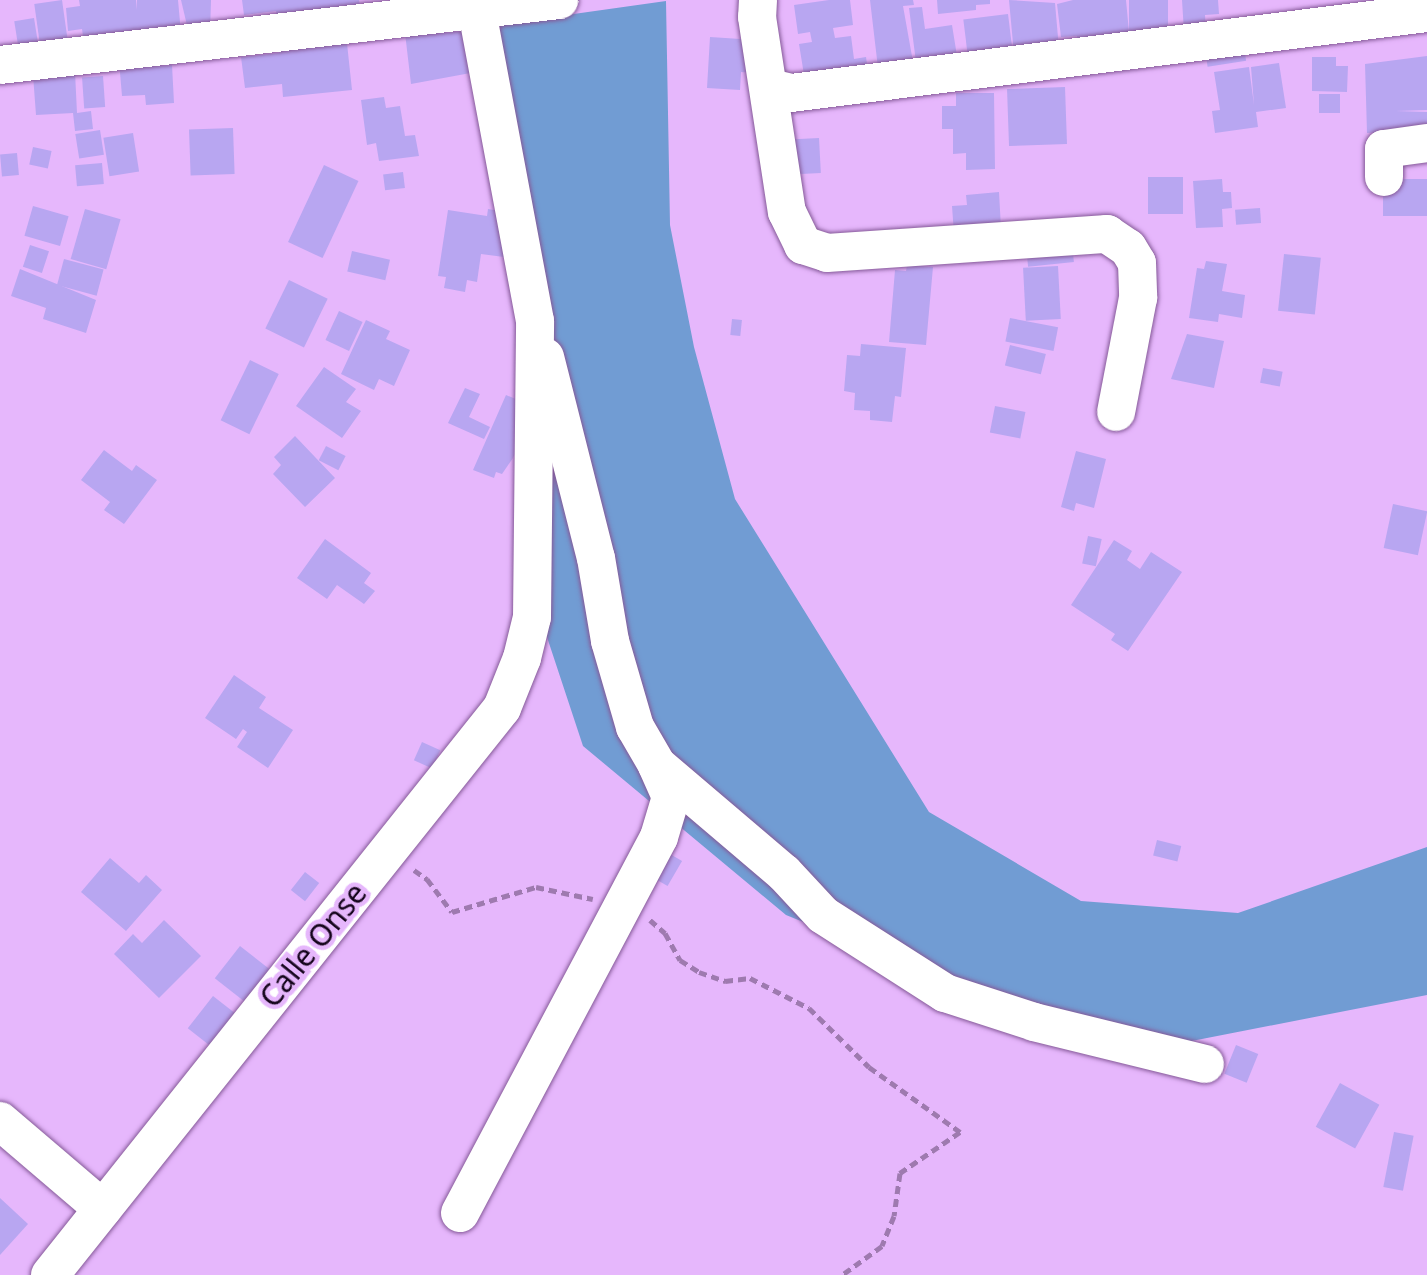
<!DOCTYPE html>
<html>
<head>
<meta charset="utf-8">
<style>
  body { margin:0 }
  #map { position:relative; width:1427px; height:1275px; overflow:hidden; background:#e6b7fc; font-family:"Noto Sans",sans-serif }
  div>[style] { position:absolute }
  .water>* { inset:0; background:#719cd3 }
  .building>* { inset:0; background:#b8a6f1; transform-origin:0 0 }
  .path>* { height:5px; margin-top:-2.5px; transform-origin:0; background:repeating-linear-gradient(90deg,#9e7aaf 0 8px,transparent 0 13px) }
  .roads { filter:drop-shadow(0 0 2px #855998) drop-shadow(0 0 2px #855998) }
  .minor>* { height:38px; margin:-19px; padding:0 19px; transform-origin:19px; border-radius:19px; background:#fff }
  span { translate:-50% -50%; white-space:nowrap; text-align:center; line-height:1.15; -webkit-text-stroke:9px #e6b7fc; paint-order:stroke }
  .street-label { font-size:30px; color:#14041b }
</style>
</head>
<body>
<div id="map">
  <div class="water">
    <i style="clip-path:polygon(666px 1px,670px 225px,694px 347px,735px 499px,929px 812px,1081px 901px,1238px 913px,1427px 847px,1427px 995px,1156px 1048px,1009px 1005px,786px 915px,583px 746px,542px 622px,541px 480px,489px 26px)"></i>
  </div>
  <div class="building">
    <i style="left:62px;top:0;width:42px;height:28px;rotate:82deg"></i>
    <i style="clip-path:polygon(79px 0,136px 0,137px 10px,137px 0,178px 0,181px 33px,83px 36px,82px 29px,68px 31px,66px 8px,80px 6px)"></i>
    <i style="clip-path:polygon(181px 0,211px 0,210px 34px,190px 38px)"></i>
    <i style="clip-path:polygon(242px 0,359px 0,361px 15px,278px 24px,276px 11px,244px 15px)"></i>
    <i style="clip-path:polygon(829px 0,850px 0,853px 25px,833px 28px,835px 38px,851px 36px,854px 59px,866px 57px,868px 71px,805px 81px,799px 44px,812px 42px,810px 32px,798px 34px,794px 5px)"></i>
    <i style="clip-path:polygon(870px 0,913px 0,914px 5px,903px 6px,913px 62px,878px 68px)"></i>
    <i style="clip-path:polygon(937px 0,990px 0,990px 4px,976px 5px,976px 10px,938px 14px)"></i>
    <i style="clip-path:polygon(1009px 0,1055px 3px,1059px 49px,1014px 54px)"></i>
    <i style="clip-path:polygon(1073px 0,1126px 0,1130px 43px,1078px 48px,1077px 36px,1061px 37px,1057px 4px)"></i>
    <i style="left:1129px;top:0;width:39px;height:40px"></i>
    <i style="clip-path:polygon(1182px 0,1218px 0,1219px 14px,1205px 15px,1206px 31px,1184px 32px)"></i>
    <i style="clip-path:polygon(922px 7px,925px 29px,952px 25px,957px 56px,916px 62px,909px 8px)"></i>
    <i style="left:1008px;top:14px;width:34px;height:45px;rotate:83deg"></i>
    <i style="left:34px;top:18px;width:32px;height:20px;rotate:81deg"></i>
    <i style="clip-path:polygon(445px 29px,445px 33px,472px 30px,476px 72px,411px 84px,405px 33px)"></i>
    <i style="clip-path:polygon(346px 34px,352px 90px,283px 97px,282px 84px,245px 88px,241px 57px,279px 53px,277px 41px)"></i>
    <i style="clip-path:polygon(710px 37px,756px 40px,754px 73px,741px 72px,740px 90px,707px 88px)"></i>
    <i style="left:1243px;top:41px;width:20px;height:39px;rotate:81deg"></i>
    <i style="clip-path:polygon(1427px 56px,1427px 110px,1396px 111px,1427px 112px,1427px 129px,1367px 133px,1365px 64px)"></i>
    <i style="clip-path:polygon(1312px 57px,1336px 57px,1336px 66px,1348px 66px,1347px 92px,1312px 91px)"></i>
    <i style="clip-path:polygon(119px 61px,142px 67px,172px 65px,174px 103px,146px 105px,145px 95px,122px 96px)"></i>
    <i style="clip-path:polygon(1279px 63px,1286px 108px,1256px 112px,1258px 127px,1215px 133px,1212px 111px,1220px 110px,1214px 72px,1249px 67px,1254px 105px,1251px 67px)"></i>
    <i style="clip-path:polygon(75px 72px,77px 113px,91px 111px,93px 129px,75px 131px,73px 113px,36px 115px,33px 75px)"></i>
    <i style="left:103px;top:76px;width:31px;height:21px;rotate:86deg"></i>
    <i style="left:1065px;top:87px;width:57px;height:58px;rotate:88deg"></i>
    <i style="clip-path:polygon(956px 93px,994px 93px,995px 169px,966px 170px,966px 153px,953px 154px,953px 129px,942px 129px,942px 106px,956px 106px)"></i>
    <i style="left:1319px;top:94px;width:21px;height:19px"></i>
    <i style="clip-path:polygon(384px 97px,386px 108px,400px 106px,405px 136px,415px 135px,419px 156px,379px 161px,376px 143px,367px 145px,361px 100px)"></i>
    <i style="left:233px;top:128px;width:46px;height:44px;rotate:88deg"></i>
    <i style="left:100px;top:130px;width:25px;height:25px;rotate:81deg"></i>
    <i style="left:133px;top:133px;width:39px;height:30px;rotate:81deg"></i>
    <i style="left:819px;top:138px;width:35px;height:30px;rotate:87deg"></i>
    <i style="left:33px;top:147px;width:19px;height:18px;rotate:12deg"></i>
    <i style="left:17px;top:153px;width:22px;height:17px;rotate:85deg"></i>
    <i style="left:102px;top:163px;width:21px;height:27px;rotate:85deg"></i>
    <i style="left:324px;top:165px;width:38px;height:85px;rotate:25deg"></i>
    <i style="left:403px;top:172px;width:16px;height:20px;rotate:83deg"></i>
    <i style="left:1148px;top:177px;width:35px;height:37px"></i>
    <i style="clip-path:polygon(1222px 179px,1223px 192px,1231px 192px,1232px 208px,1222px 209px,1223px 227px,1196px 228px,1193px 181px)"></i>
    <i style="left:1427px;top:179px;width:37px;height:44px;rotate:90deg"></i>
    <i style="clip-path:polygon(999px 192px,1001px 228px,954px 234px,952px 206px,967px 205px,966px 195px)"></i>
    <i style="left:33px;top:206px;width:37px;height:31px;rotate:16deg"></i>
    <i style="left:1260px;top:208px;width:15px;height:25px;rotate:86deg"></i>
    <i style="left:85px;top:209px;width:37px;height:52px;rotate:16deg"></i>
    <i style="clip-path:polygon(488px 209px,511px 213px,504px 257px,481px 254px,477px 282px,467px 280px,465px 292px,444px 288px,446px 277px,438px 276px,448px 210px,487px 216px)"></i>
    <i style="left:1072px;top:244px;width:18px;height:46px;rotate:84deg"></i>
    <i style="left:30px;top:245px;width:20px;height:23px;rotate:18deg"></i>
    <i style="left:352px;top:251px;width:39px;height:21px;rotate:13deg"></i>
    <i style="left:1284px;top:254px;width:37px;height:57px;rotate:6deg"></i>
    <i style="left:64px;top:259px;width:41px;height:27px;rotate:15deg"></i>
    <i style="clip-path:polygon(1206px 261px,1227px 264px,1222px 291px,1245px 295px,1242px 318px,1219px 314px,1218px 322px,1189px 318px,1197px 268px,1204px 269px)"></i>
    <i style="clip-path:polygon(907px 265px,933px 267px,926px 345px,889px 342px,895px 270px,906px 271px)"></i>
    <i style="left:1058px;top:266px;width:53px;height:35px;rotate:87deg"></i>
    <i style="clip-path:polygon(20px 269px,96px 300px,86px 333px,43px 319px,46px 308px,11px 296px)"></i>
    <i style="left:289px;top:280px;width:43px;height:54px;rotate:26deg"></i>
    <i style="left:339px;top:311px;width:26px;height:32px;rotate:25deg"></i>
    <i style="left:1010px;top:318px;width:49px;height:24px;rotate:11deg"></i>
    <i style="left:732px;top:319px;width:10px;height:16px;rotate:6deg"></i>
    <i style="clip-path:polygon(366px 320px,390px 331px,386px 339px,410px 350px,394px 386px,379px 379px,374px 390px,341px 374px)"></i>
    <i style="clip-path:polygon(1187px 334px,1224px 341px,1214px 388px,1171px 379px)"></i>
    <i style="clip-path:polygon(861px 344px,906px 348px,901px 397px,895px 396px,892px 422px,870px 420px,870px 411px,854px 410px,855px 393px,844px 391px,847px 355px,860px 356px)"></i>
    <i style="left:1010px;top:345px;width:37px;height:21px;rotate:14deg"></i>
    <i style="left:250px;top:360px;width:32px;height:67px;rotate:26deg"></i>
    <i style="clip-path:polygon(324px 367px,356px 389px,346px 402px,361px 411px,342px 438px,296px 406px)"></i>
    <i style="left:1263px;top:368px;width:20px;height:15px;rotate:11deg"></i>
    <i style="clip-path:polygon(465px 388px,480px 394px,469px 417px,490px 427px,484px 439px,448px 423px)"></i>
    <i style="clip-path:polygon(506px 395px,523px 402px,531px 417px,513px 458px,502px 474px,496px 472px,494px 478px,473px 470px)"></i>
    <i style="left:995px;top:406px;width:31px;height:27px;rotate:11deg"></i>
    <i style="clip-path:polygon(295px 436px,335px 478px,305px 507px,273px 474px,281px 465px,274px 457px)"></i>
    <i style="left:326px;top:446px;width:22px;height:16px;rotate:27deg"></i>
    <i style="clip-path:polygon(104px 450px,132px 471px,136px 465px,157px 480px,124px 524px,104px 510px,110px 502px,81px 480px)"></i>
    <i style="clip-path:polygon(1076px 451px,1106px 459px,1094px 508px,1076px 503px,1074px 511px,1061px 507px)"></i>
    <i style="left:1393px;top:504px;width:35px;height:45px;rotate:12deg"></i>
    <i style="left:1088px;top:536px;width:14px;height:28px;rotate:12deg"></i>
    <i style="clip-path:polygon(325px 539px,371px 573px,364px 583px,375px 591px,364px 604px,337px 585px,327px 599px,297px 578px)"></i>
    <i style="clip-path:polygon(1114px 540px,1132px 551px,1127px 560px,1140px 569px,1151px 552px,1182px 572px,1128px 651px,1111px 640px,1115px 634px,1071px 605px)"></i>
    <i style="clip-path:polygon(234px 675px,266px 697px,259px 708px,293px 730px,268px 768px,237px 747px,247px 732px,243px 729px,236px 739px,205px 718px)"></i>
    <i style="left:422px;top:742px;width:20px;height:20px;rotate:24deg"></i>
    <i style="left:1157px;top:840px;width:25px;height:16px;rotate:14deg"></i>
    <i style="left:663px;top:850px;width:22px;height:29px;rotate:30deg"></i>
    <i style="clip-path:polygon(110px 858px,139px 883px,146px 875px,162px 890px,126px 931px,81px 892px)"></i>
    <i style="left:305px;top:872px;width:18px;height:23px;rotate:38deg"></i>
    <i style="clip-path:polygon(164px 920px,201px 956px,159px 998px,114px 954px,133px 934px,142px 943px)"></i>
    <i style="left:240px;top:946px;width:49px;height:41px;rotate:38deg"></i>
    <i style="left:213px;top:996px;width:36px;height:41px;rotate:38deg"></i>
    <i style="left:1236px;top:1045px;width:24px;height:31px;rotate:22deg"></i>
    <i style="left:1340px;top:1083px;width:45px;height:50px;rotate:29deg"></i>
    <i style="left:1394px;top:1132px;width:20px;height:56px;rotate:11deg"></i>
    <i style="clip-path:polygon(0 1198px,28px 1224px,0 1255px)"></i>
  </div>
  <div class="path">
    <i style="left:414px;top:870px;width:16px;rotate:35deg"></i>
    <i style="left:427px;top:879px;width:41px;rotate:52.9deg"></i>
    <i style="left:452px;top:912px;width:88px;rotate:-16.6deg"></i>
    <i style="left:536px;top:887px;width:58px;rotate:11.9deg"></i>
    <i style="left:650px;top:920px;width:20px;rotate:41deg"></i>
    <i style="left:665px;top:933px;width:31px;rotate:61deg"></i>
    <i style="left:680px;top:960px;width:22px;rotate:32deg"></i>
    <i style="left:699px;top:972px;width:28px;rotate:19deg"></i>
    <i style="left:725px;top:981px;width:25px;rotate:-7deg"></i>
    <i style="left:750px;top:978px;width:66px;rotate:27deg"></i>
    <i style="left:809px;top:1008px;width:84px;rotate:44.5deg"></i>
    <i style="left:869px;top:1067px;width:112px;rotate:35.5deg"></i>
    <i style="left:960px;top:1132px;width:73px;rotate:145.7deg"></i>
    <i style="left:900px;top:1173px;width:43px;rotate:97.9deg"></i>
    <i style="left:894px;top:1216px;width:32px;rotate:112deg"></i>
    <i style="left:882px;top:1246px;width:49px;rotate:144.1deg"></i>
  </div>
  <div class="roads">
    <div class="minor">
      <i style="left:758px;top:0;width:17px;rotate:93deg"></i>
      <i style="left:757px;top:17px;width:197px;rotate:81.3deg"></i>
      <i style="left:787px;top:212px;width:37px;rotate:64deg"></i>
      <i style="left:803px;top:245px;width:25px;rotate:18deg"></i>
      <i style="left:827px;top:253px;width:281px;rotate:-3.9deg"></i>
      <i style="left:1107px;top:234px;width:25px;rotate:34deg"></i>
      <i style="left:1128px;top:248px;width:17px;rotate:59deg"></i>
      <i style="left:1137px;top:263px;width:35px;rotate:88deg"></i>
      <i style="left:1138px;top:298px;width:116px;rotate:100.9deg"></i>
      <i style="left:0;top:65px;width:563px;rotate:-6.63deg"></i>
      <i style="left:770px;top:88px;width:22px;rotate:13deg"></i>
      <i style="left:791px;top:93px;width:641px;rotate:-7.17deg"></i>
      <i style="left:1384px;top:177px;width:28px;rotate:-90deg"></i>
      <i style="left:1384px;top:149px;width:43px;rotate:-7.9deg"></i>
      <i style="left:545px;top:357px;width:207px;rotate:75.8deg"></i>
      <i style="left:596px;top:558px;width:84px;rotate:80.4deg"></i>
      <i style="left:610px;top:641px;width:90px;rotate:73.8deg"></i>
      <i style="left:635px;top:727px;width:44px;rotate:59.9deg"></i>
      <i style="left:657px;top:765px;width:167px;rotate:40.4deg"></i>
      <i style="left:784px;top:873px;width:57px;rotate:47.1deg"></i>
      <i style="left:823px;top:915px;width:145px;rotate:32.6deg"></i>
      <i style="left:945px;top:993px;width:94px;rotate:18deg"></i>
      <i style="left:1034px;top:1022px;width:176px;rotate:13.8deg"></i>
      <i style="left:0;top:1121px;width:135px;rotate:40.5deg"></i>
      <i style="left:460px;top:1213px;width:425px;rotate:-62.1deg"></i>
      <i style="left:659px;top:837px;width:42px;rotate:-73.3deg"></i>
      <i style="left:671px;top:797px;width:35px;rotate:-114deg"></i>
      <i style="left:50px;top:1275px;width:725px;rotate:-51.44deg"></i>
      <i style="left:502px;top:708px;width:54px;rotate:-68.2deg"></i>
      <i style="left:522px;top:658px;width:42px;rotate:-76.3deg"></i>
      <i style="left:532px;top:617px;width:296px;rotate:-89.4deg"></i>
      <i style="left:535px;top:321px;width:327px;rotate:-100.6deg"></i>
    </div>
  </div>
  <div class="street-label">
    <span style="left:313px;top:945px;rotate:-51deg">Calle Onse</span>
  </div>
</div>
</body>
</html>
